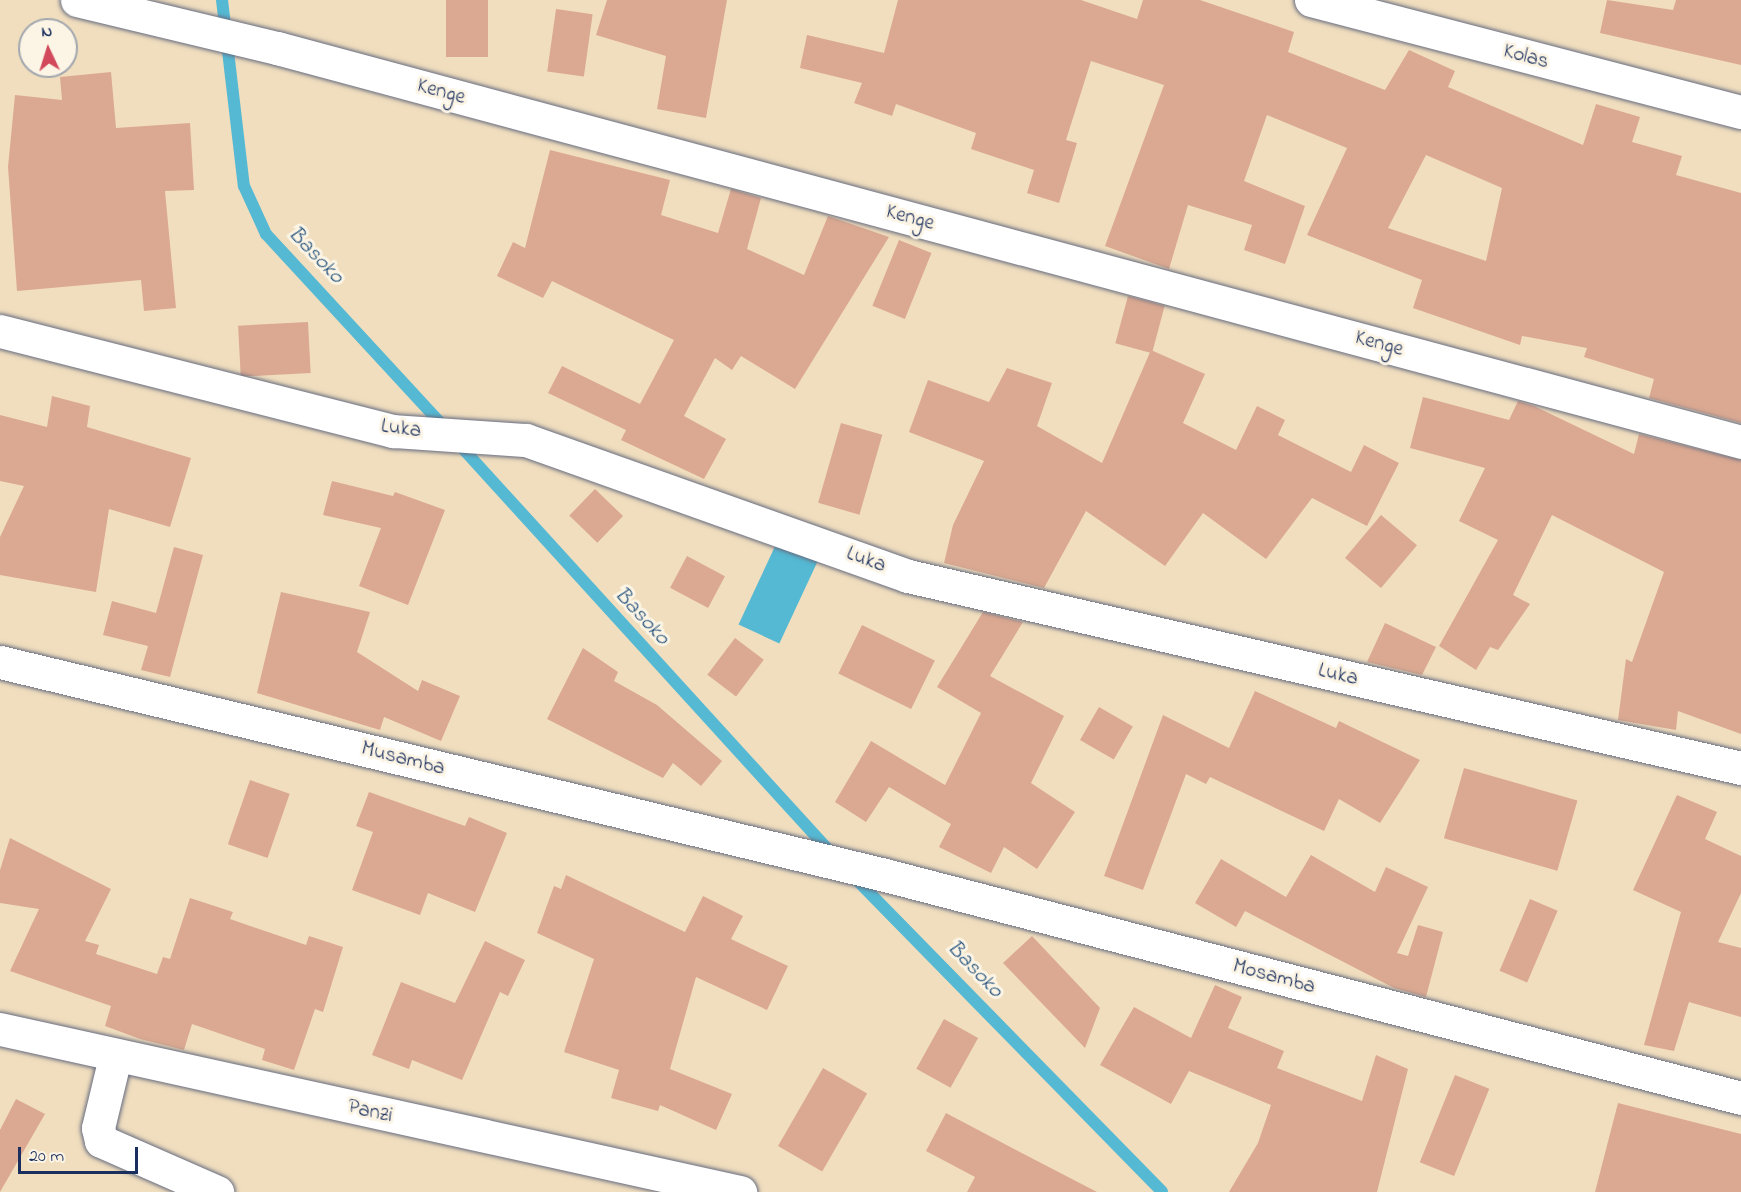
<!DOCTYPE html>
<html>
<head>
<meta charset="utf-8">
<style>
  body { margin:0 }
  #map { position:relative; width:1741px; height:1192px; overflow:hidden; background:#f1debe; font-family:"Indie Flower",sans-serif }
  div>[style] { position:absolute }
  .water>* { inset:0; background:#55b9d3; transform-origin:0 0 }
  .stream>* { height:12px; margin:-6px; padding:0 6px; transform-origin:6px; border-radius:6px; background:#55b9d3 }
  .building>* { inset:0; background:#dba991; transform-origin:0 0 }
  .roads { filter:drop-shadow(0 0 2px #666c80) drop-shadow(0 0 2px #666c80) }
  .street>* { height:33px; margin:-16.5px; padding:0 16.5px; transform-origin:16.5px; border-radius:16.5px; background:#fff }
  span { translate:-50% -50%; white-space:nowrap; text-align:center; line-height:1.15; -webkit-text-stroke:6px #fcf5e5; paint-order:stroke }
  .street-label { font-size:21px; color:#1b2f5e }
  .water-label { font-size:22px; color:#2c5881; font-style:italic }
  .north { position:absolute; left:18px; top:18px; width:60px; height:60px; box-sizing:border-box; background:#fcf5e5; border:2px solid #a2a6af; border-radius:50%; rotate:356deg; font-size:16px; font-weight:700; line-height:24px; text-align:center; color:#1b2f5e }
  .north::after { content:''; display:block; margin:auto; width:21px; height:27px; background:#d1495b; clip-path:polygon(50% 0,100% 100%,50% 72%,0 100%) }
  .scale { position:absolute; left:18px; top:1147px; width:120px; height:27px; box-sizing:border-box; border:3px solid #1b2f5e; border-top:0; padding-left:8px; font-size:18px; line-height:21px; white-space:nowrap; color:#1b2f5e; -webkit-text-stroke:4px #fcf5e5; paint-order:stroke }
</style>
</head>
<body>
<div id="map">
  <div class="water">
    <i style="left:777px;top:542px;width:45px;height:91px;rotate:25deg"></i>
  </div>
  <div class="stream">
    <i style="left:222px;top:0;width:187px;rotate:83.3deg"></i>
    <i style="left:244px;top:186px;width:53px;rotate:65.4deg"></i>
    <i style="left:266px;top:234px;width:264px;rotate:47.3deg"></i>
    <i style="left:456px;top:441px;width:559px;rotate:47.68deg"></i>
    <i style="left:852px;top:875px;width:443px;rotate:45.6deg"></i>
  </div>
  <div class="building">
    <i style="left:446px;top:0;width:42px;height:57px"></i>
    <i style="clip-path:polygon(607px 0,727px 0,706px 118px,657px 109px,666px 56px,596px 35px)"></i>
    <i style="clip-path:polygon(evenodd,898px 0,1081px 0,1137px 19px,1143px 0,1200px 0,1294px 32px,1288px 52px,1385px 90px,1409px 50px,1455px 71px,1448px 87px,1583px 145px,1596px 104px,1640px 117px,1632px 142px,1682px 156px,1676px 175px,1741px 193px,1741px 423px,1649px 398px,1654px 379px,1584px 357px,1587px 348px,1522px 336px,1520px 345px,1413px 308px,1422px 280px,1307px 235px,1347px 148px,1267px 115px,1244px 181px,1305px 206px,1285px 264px,1244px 250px,1252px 225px,1188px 205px,1169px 269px,1105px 246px,1164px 85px,1091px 61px,1066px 140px,1077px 143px,1059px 203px,1027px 193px,1034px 170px,971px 149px,976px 133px,896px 104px,892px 116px,854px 103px,862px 83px,800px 68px,807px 35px,884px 53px,898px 0,1426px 155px,1502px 188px,1486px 261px,1388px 228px,1426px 155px)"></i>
    <i style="clip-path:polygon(1607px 0,1673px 10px,1676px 0,1741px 0,1741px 65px,1600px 33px)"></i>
    <i style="left:556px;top:9px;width:37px;height:63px;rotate:8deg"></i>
    <i style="clip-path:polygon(111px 72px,116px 128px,190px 123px,194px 190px,165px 191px,176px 308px,144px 311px,141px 280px,17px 291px,8px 167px,15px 95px,62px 100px,60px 77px)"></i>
    <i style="clip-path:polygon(550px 150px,670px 180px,661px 215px,718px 233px,731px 189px,761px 198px,747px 249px,804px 275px,828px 216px,889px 237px,795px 389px,741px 356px,732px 370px,715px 358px,684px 416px,726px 439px,704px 479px,621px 440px,626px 430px,548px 393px,562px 366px,640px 404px,674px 340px,552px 281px,543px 298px,497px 276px,513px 242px,525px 248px)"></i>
    <i style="left:899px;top:240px;width:35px;height:71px;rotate:22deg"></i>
    <i style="left:1128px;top:296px;width:38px;height:49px;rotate:15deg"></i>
    <i style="left:308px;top:322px;width:51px;height:70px;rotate:87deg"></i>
    <i style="clip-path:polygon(1151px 350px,1205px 374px,1183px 423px,1236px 450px,1257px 406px,1285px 420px,1278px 435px,1351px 472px,1364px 445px,1399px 463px,1367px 526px,1312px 498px,1266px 559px,1203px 513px,1165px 566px,1086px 511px,1044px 588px,944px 563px,953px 525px,984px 461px,909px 432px,928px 380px,989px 402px,1007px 368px,1052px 383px,1037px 426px,1102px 463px)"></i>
    <i style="clip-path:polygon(52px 396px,90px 406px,87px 427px,191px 458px,170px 527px,109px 509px,96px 592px,0 575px,0 537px,24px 486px,0 481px,0 415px,47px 427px)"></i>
    <i style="clip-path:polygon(1423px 397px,1509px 420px,1518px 401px,1534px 406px,1634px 454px,1639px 434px,1741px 460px,1741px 734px,1678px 711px,1676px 730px,1618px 720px,1626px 659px,1632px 662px,1664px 572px,1552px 515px,1513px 595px,1530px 604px,1498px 650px,1490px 647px,1476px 670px,1439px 646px,1498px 540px,1459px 521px,1485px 468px,1410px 448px)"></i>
    <i style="left:841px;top:423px;width:43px;height:83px;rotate:16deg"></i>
    <i style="clip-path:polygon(332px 481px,393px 496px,395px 492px,445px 510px,408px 605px,359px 586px,381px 528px,323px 515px)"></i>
    <i style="left:595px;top:489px;width:39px;height:37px;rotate:44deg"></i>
    <i style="left:1381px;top:515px;width:47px;height:56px;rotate:40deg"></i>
    <i style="clip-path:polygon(174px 547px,203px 555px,170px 677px,141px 670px,148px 646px,103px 635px,112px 601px,156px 613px)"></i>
    <i style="left:687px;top:556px;width:43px;height:36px;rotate:28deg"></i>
    <i style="clip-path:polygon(281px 592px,370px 612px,357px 652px,418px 691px,422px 680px,460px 696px,441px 741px,384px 717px,380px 730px,257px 693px)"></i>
    <i style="clip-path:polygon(983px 612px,1023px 622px,990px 676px,1064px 716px,1031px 783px,1075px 812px,1037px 869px,1004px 847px,991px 873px,939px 847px,951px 824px,889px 787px,866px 822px,835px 802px,871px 741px,945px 785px,981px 713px,937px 687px)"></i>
    <i style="clip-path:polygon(1385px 623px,1436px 647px,1422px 675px,1367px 662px)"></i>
    <i style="left:862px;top:625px;width:81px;height:54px;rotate:26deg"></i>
    <i style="left:735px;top:638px;width:36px;height:46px;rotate:37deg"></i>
    <i style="clip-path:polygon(583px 648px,618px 672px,614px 681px,657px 705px,722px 761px,701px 786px,673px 763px,663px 778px,547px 719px)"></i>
    <i style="clip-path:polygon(1255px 691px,1336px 728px,1339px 721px,1420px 760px,1380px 823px,1339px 799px,1324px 831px,1210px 777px,1206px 784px,1186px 774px,1143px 890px,1104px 876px,1163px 715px,1229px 748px)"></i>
    <i style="left:1099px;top:707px;width:39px;height:38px;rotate:30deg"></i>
    <i style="left:1464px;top:768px;width:118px;height:73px;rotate:16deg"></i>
    <i style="left:250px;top:780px;width:42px;height:68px;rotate:19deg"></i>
    <i style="clip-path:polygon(369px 792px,465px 826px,469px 817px,507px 833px,475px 912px,428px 893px,420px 915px,352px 890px,373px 832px,356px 826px)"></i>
    <i style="clip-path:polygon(1677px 795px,1717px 812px,1705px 839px,1741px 856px,1741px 893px,1718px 942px,1741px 948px,1741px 1017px,1689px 1002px,1674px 1051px,1644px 1045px,1681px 912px,1633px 890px)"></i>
    <i style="clip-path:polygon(10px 838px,111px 889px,85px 941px,99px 945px,96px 954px,157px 974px,163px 957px,170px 959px,190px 898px,233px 912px,230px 919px,306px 945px,309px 936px,343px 947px,323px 1012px,315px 1009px,294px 1070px,262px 1060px,265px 1049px,192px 1024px,184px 1050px,140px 1039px,105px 1026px,111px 1006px,10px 971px,39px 909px,0 903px,0 870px)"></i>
    <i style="clip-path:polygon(1311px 855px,1375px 892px,1386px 867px,1428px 887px,1397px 953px,1408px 956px,1418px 925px,1443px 932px,1426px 997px,1394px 988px,1245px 911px,1236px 927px,1195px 903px,1221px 859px,1286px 897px)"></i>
    <i style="clip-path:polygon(566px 875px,685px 932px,703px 896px,743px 916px,731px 939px,788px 966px,767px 1010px,696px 977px,670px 1069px,732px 1094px,716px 1130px,660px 1105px,658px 1111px,611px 1098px,619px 1070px,564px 1052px,594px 959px,537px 933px,554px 886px,561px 889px)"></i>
    <i style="left:1530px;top:899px;width:30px;height:78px;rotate:23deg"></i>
    <i style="clip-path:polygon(1032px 936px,1100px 1008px,1085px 1048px,1003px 963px)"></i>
    <i style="clip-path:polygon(485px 941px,525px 960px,508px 996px,500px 992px,462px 1080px,412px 1060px,409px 1069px,372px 1055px,401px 982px,455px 1003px)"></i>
    <i style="clip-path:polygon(1215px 985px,1242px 997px,1228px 1028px,1284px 1051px,1277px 1068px,1362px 1101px,1376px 1055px,1408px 1069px,1377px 1192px,1229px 1192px,1258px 1143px,1271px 1105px,1189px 1071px,1171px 1104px,1100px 1065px,1134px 1007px,1191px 1038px)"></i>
    <i style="left:944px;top:1019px;width:39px;height:57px;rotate:29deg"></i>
    <i style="left:823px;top:1068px;width:51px;height:90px;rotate:30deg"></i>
    <i style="left:1455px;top:1075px;width:37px;height:94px;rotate:22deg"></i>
    <i style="clip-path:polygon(16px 1099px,45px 1114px,0 1192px,0 1130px)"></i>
    <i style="clip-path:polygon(1618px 1103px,1741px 1134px,1741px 1192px,1595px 1192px)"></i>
    <i style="clip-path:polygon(946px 1113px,1016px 1150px,1097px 1192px,967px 1192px,975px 1177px,926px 1151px)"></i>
  </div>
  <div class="roads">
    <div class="street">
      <i style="left:77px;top:0;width:206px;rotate:13.5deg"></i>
      <i style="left:277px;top:48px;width:1516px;rotate:15.06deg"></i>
      <i style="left:1311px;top:0;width:444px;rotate:14.6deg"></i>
      <i style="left:0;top:331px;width:406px;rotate:14.3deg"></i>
      <i style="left:393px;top:431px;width:133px;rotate:3.9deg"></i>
      <i style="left:526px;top:440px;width:405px;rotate:19.6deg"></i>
      <i style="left:908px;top:576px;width:855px;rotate:12.98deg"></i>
      <i style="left:0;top:662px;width:910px;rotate:13.53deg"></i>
      <i style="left:885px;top:875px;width:885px;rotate:14.6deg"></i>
      <i style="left:0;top:1029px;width:758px;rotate:12.42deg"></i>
      <i style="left:115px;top:1057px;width:73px;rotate:103.5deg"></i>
      <i style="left:98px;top:1128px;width:13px;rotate:77deg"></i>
      <i style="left:101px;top:1141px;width:127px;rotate:23.7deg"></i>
    </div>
  </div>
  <div class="street-label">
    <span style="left:1526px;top:57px;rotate:15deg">Kolas</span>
    <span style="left:441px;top:92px;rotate:15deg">Kenge</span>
    <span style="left:910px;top:218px;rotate:15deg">Kenge</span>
    <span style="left:1379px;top:344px;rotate:15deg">Kenge</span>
    <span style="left:401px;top:429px;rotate:7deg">Luka</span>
    <span style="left:866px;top:560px;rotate:20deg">Luka</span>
    <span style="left:1338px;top:675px;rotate:13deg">Luka</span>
    <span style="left:403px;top:759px;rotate:14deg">Musamba</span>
    <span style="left:1274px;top:977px;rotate:15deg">Mosamba</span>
    <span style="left:370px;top:1112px;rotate:12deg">Panzi</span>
  </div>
  <div class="water-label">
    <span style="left:315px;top:256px;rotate:46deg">Basoko</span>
    <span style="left:641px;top:617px;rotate:47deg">Basoko</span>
    <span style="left:974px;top:970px;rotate:46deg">Basoko</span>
  </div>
  <div class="north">N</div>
  <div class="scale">20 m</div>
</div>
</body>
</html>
